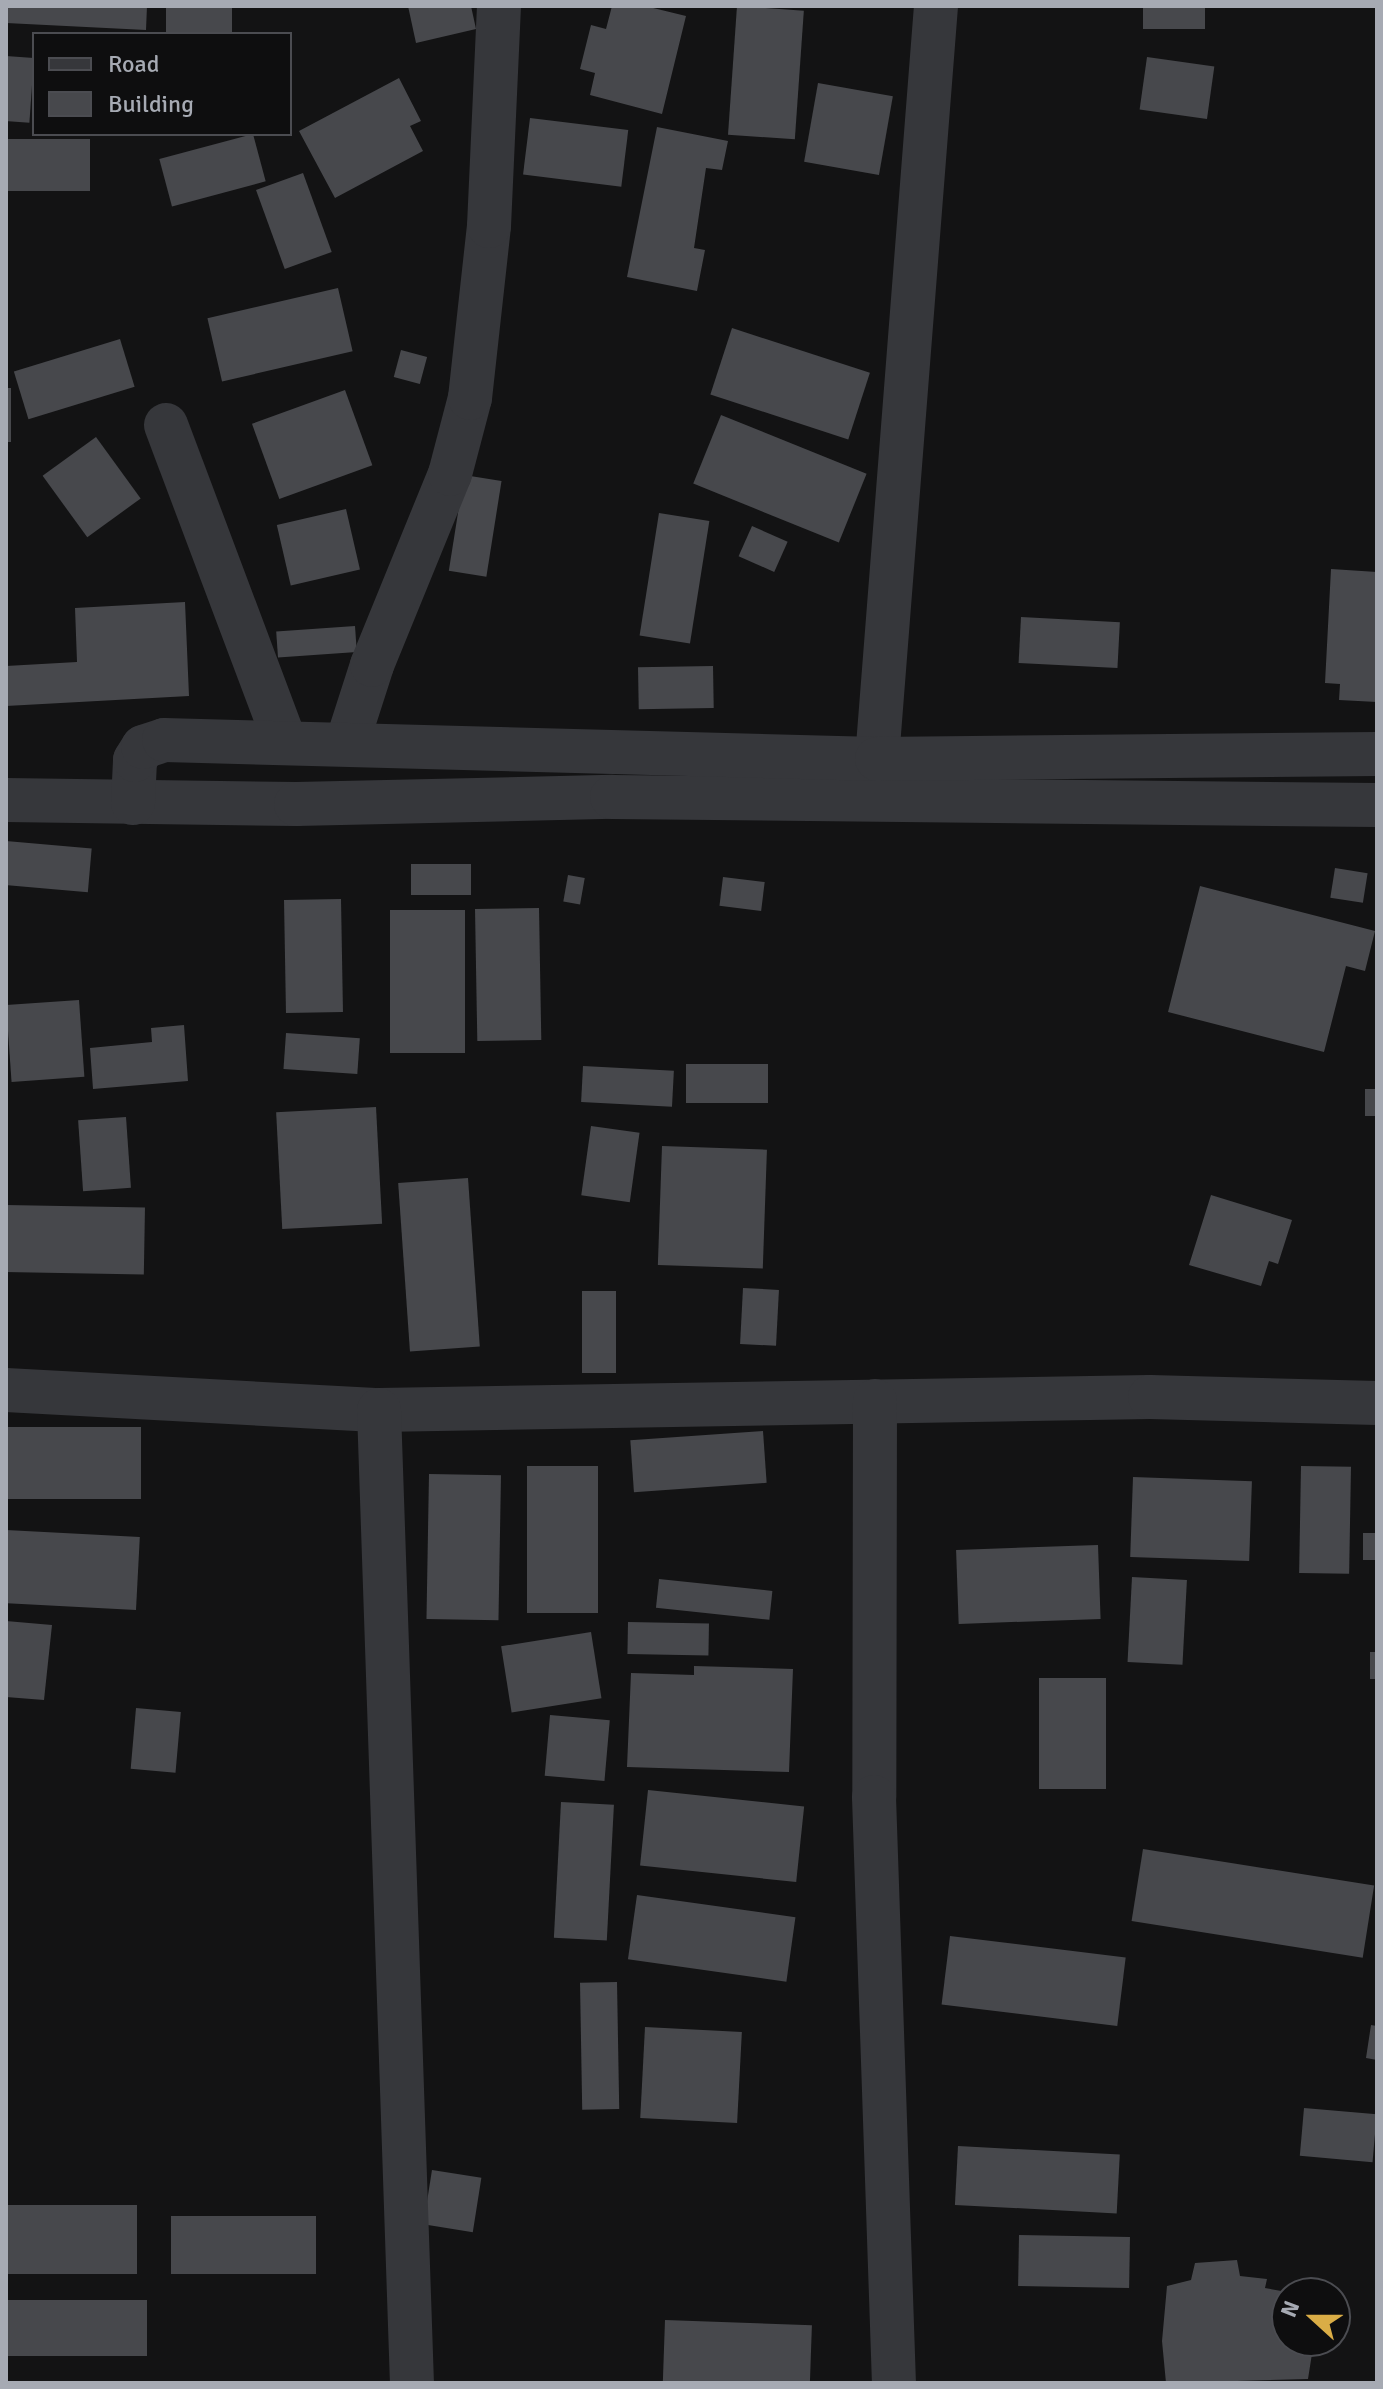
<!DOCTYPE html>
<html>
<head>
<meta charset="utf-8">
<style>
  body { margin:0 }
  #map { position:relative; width:1383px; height:2389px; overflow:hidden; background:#131314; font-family:Signika,sans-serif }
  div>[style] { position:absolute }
  .building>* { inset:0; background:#47484c; transform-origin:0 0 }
  .minor>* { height:44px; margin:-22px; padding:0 22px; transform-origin:22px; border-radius:22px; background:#36373b }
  span { translate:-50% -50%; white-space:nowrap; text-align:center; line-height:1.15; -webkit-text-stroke:7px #0e0e0f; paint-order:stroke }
  .frame { position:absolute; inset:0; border:8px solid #a6aab3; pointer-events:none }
  .legend { position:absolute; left:32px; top:32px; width:260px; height:104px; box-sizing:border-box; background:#0e0e0f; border:2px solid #4b4c51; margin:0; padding:10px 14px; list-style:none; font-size:24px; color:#a6aab3 }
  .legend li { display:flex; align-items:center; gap:16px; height:40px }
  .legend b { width:40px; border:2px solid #4b4c51 }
  .north { position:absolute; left:1271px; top:2277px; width:80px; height:80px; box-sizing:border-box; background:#0e0e0f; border:2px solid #4b4c51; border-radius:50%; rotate:291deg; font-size:22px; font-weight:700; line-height:32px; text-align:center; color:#a6aab3 }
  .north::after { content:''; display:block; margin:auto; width:28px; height:36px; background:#daad46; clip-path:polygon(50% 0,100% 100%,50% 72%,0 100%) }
</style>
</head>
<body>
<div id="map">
  <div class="building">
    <i style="clip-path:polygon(6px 6px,147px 6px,146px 30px,6px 23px)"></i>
    <i style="left:166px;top:6px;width:66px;height:28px"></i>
    <i style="clip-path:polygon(408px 6px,471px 6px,476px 29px,416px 43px)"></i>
    <i style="clip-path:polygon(612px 6px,645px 6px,686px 16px,662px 114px,590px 95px,595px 73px,580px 69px,591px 25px,606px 29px)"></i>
    <i style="left:737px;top:6px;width:67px;height:129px;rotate:4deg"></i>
    <i style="left:1143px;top:6px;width:62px;height:23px"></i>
    <i style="left:6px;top:56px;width:28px;height:65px;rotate:4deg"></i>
    <i style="left:1147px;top:57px;width:68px;height:53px;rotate:8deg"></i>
    <i style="clip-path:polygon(399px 78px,421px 121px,410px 126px,423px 151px,335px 198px,299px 131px)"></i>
    <i style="left:818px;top:83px;width:76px;height:80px;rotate:10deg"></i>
    <i style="left:530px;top:118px;width:99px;height:57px;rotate:7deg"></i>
    <i style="clip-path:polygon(657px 127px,728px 141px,722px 170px,706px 168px,694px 248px,705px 250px,697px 291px,627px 277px)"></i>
    <i style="left:253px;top:134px;width:49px;height:97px;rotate:75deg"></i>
    <i style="left:6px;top:139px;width:84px;height:52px"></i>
    <i style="left:303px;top:173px;width:84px;height:50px;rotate:70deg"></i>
    <i style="left:338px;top:288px;width:65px;height:134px;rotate:77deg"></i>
    <i style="left:732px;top:328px;width:145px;height:70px;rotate:18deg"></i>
    <i style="left:120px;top:339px;width:50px;height:111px;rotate:73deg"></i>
    <i style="left:401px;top:350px;width:27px;height:28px;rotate:15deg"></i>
    <i style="left:6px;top:388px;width:5px;height:54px"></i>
    <i style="left:345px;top:390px;width:80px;height:99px;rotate:70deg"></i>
    <i style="left:721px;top:415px;width:157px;height:74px;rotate:22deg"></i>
    <i style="left:96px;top:437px;width:76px;height:66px;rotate:54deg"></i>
    <i style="left:464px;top:475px;width:38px;height:97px;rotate:9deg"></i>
    <i style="left:346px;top:509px;width:62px;height:71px;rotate:77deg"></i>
    <i style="left:659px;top:513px;width:51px;height:124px;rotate:9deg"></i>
    <i style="left:752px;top:526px;width:39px;height:33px;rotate:24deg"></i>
    <i style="clip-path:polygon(1331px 569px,1377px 572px,1377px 702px,1339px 700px,1340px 684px,1325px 683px)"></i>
    <i style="clip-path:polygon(185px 602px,189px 696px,6px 706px,6px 666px,77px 662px,75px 608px)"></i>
    <i style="left:1021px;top:617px;width:99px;height:46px;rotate:3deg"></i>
    <i style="left:355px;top:626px;width:26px;height:79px;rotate:86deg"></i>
    <i style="left:713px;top:666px;width:42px;height:75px;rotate:89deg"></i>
    <i style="left:6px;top:841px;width:86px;height:44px;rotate:5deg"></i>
    <i style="left:411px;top:864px;width:60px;height:31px"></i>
    <i style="left:1335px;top:868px;width:33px;height:30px;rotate:9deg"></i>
    <i style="left:568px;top:875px;width:17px;height:27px;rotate:10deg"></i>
    <i style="left:723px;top:877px;width:42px;height:29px;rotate:7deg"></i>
    <i style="clip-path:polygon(1200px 886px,1375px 931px,1365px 971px,1346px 966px,1324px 1052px,1168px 1012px)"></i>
    <i style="left:341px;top:899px;width:113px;height:57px;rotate:89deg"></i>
    <i style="left:539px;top:908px;width:132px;height:64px;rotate:89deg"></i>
    <i style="left:390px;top:910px;width:75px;height:143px"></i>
    <i style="left:79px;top:1000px;width:77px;height:73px;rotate:86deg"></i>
    <i style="clip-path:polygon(184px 1025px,188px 1081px,93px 1089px,90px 1048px,152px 1042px,151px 1028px)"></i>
    <i style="left:286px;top:1033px;width:74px;height:36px;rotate:4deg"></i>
    <i style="left:686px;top:1064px;width:82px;height:39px"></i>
    <i style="left:583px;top:1066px;width:91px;height:36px;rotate:3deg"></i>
    <i style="left:1365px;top:1089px;width:12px;height:27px"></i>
    <i style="left:376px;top:1107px;width:117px;height:100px;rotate:87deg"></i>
    <i style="left:126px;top:1117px;width:71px;height:48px;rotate:86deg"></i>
    <i style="left:591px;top:1126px;width:49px;height:70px;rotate:8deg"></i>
    <i style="left:662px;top:1146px;width:105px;height:119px;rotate:2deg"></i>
    <i style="left:468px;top:1178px;width:169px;height:70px;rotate:86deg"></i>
    <i style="clip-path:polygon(1211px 1195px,1292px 1220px,1278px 1264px,1269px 1261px,1261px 1286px,1189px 1265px)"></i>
    <i style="left:6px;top:1205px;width:139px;height:67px;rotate:1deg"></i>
    <i style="left:743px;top:1288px;width:36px;height:56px;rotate:3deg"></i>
    <i style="left:582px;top:1291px;width:34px;height:82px"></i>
    <i style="left:6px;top:1427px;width:135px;height:72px"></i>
    <i style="left:763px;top:1431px;width:52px;height:133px;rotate:86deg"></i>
    <i style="left:598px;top:1466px;width:147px;height:71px;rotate:90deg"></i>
    <i style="left:1301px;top:1466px;width:50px;height:107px;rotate:1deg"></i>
    <i style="left:429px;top:1474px;width:72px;height:145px;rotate:1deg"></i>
    <i style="left:1133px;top:1477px;width:119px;height:80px;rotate:2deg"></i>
    <i style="left:6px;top:1530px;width:134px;height:73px;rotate:3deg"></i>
    <i style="left:1363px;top:1533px;width:14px;height:27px"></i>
    <i style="left:1098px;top:1545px;width:74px;height:142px;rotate:88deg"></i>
    <i style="left:1132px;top:1577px;width:55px;height:85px;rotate:3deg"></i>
    <i style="left:659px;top:1579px;width:114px;height:29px;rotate:6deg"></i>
    <i style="clip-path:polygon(6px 1621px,52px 1625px,44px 1700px,6px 1697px)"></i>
    <i style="left:628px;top:1622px;width:81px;height:32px;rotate:1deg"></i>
    <i style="left:591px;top:1632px;width:67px;height:91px;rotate:81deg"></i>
    <i style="left:1370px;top:1652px;width:7px;height:27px"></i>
    <i style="clip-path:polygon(694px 1666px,793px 1669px,789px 1772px,627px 1767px,631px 1673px,694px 1675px)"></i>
    <i style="left:1039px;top:1678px;width:67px;height:111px"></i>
    <i style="left:136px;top:1708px;width:45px;height:61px;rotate:5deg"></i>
    <i style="left:550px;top:1715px;width:60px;height:61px;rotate:5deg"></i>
    <i style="left:648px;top:1790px;width:157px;height:76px;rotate:6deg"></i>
    <i style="left:561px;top:1802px;width:53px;height:136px;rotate:3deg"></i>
    <i style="left:1143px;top:1849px;width:234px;height:73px;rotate:9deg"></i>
    <i style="left:637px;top:1895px;width:160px;height:65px;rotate:8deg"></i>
    <i style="left:950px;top:1936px;width:177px;height:69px;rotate:7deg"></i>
    <i style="left:617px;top:1982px;width:127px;height:37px;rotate:89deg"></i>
    <i style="clip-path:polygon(1371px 2025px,1377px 2026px,1377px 2060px,1366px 2058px)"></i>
    <i style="left:645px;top:2027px;width:97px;height:91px;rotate:3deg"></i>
    <i style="left:1304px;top:2108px;width:73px;height:48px;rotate:5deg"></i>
    <i style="left:958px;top:2146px;width:162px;height:59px;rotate:3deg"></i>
    <i style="left:432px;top:2170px;width:50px;height:55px;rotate:9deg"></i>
    <i style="left:6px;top:2205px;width:131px;height:69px"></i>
    <i style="left:316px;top:2216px;width:58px;height:145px;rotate:90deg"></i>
    <i style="left:1019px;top:2235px;width:111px;height:51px;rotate:1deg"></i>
    <i style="clip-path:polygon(1237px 2260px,1240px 2276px,1267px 2279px,1265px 2288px,1287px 2292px,1287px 2341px,1314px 2341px,1308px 2379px,1166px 2383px,1162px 2341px,1167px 2286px,1191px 2280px,1195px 2263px)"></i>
    <i style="left:147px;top:2300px;width:56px;height:141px;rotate:90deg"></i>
    <i style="left:665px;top:2320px;width:147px;height:63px;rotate:2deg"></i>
  </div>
  <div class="minor">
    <i style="left:166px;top:425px;width:338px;rotate:69.4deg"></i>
    <i style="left:347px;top:743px;width:82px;rotate:-72.2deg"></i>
    <i style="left:372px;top:665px;width:206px;rotate:-67.8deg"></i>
    <i style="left:450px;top:474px;width:79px;rotate:-75.3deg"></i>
    <i style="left:470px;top:398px;width:173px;rotate:-83.7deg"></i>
    <i style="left:489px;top:226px;width:220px;rotate:-87.4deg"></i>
    <i style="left:877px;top:759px;width:755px;rotate:-85.52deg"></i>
    <i style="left:6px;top:800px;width:290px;rotate:0.8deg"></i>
    <i style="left:296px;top:804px;width:316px;rotate:-1.3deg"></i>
    <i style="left:612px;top:797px;width:765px;rotate:0.6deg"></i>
    <i style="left:133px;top:803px;width:43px;rotate:-87.3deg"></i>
    <i style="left:135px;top:760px;width:15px;rotate:-58deg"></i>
    <i style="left:143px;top:747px;width:22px;rotate:-18deg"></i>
    <i style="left:164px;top:740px;width:713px;rotate:1.53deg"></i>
    <i style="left:877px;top:759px;width:500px;rotate:-0.57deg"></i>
    <i style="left:6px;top:1390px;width:374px;rotate:3.1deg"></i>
    <i style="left:379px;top:1410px;width:771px;rotate:-0.97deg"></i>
    <i style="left:1150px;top:1397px;width:227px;rotate:1.5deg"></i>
    <i style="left:875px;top:1401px;width:396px;rotate:90.1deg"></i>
    <i style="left:874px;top:1797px;width:586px;rotate:88.05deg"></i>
    <i style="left:379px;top:1410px;width:974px;rotate:88.06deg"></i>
  </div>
  <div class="frame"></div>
  <ul class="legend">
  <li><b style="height:10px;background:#36373b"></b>Road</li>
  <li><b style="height:22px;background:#47484c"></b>Building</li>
  </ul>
  <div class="north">N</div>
</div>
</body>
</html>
